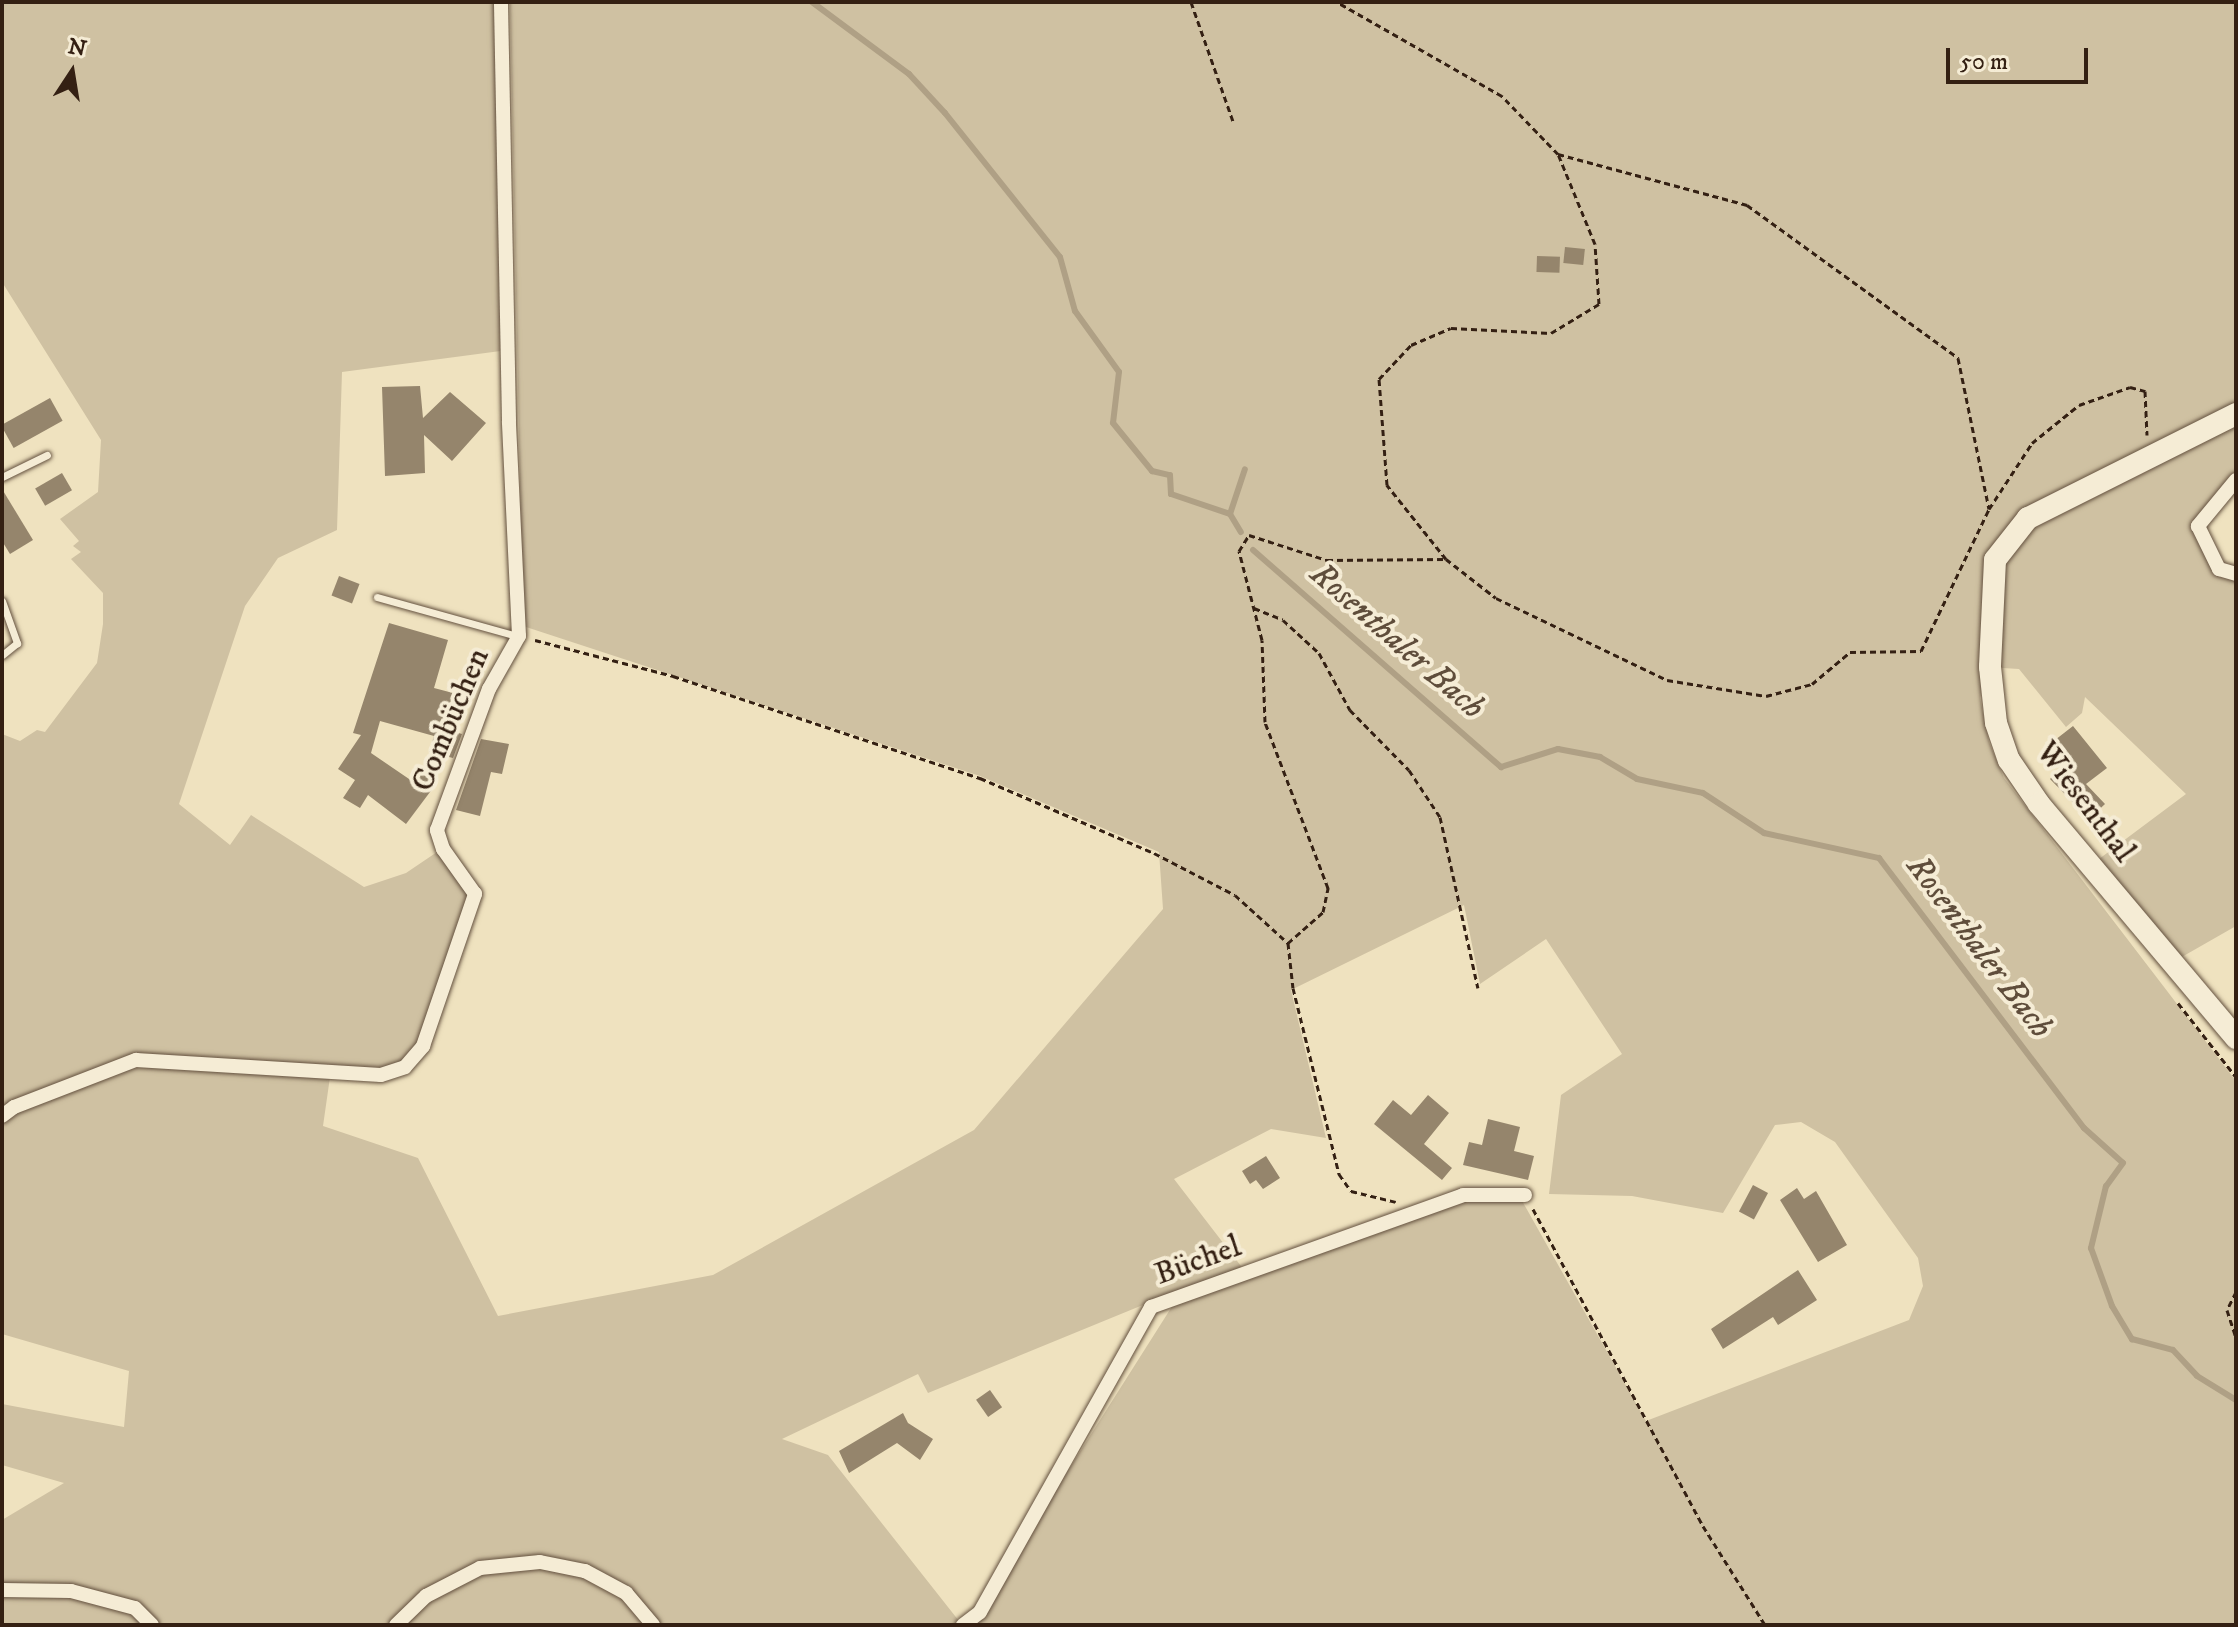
<!DOCTYPE html>
<html>
<head>
<meta charset="utf-8">
<style>
  body { margin:0 }
  #map { position:relative; width:2238px; height:1627px; overflow:hidden; background:#efe2bf; font-family:"IM FELL DW Pica",serif }
  div>[style] { position:absolute }
  .green>* { inset:0; background:#cfc1a2 }
  .stream>* { height:6px; margin:-3px; padding:0 3px; transform-origin:3px; border-radius:3px; background:#afa085 }
  .building>* { inset:0; background:#95856c; transform-origin:0 0 }
  .path>* { height:3px; margin-top:-1.5px; transform-origin:0; background:repeating-linear-gradient(90deg,#342013 0 6px,transparent 0 10px) }
  .roads { filter:drop-shadow(0 0 2px #63503e) drop-shadow(0 0 2px #63503e) }
  .lane>* { height:7px; margin:-3.5px; padding:0 3.5px; transform-origin:3.5px; border-radius:3.5px; background:#f5ecd5 }
  .street>* { height:14px; margin:-7px; padding:0 7px; transform-origin:7px; border-radius:7px; background:#f5ecd5 }
  .secondary>* { height:22px; margin:-11px; padding:0 11px; transform-origin:11px; border-radius:11px; background:#f5ecd5 }
  span { translate:-50% -50%; white-space:nowrap; text-align:center; line-height:1.15; -webkit-text-stroke:8px #f5ecd5; paint-order:stroke }
  .street-label { font-size:32px; color:#342013 }
  .water-label { font-size:34px; color:#5f4d3b; font-style:italic }
  .frame { position:absolute; inset:0; border:4px solid #342013; pointer-events:none }
  .north { position:absolute; left:32px; top:32px; width:80px; height:80px; -webkit-text-stroke:6px #f5ecd5; paint-order:stroke; rotate:12deg; font-size:22px; font-weight:700; line-height:32px; text-align:center; color:#342013 }
  .north::after { content:''; display:block; margin:auto; width:28px; height:36px; background:#342013; clip-path:polygon(50% 0,100% 100%,50% 72%,0 100%) }
  .scale { position:absolute; left:1946px; top:48px; width:142px; height:36px; box-sizing:border-box; border:4px solid #342013; border-top:0; padding-left:10px; font-size:24px; line-height:28px; white-space:nowrap; color:#342013; -webkit-text-stroke:6px #f5ecd5; paint-order:stroke }
</style>
</head>
<body>
<div id="map">
  <div class="green">
    <i style="clip-path:polygon(2px 2px,499px 2px,508px 350px,342px 372px,337px 530px,278px 558px,245px 606px,179px 804px,230px 845px,251px 815px,364px 887px,406px 873px,440px 850px,472px 893px,422px 1043px,404px 1064px,382px 1072px,136px 1056px,2px 1112px,2px 734px,20px 741px,37px 730px,45px 732px,97px 663px,103px 624px,103px 593px,71px 559px,81px 552px,73px 546px,79px 541px,60px 519px,98px 492px,101px 440px,2px 282px)"></i>
    <i style="clip-path:polygon(510px 2px,2236px 2px,2236px 477px,2194px 526px,2217px 572px,2236px 577px,2236px 926px,2180px 958px,2095px 862px,2186px 794px,2085px 697px,2082px 713px,2066px 727px,2019px 669px,1986px 667px,1980px 698px,1989px 742px,2004px 778px,2236px 1081px,2236px 1625px,967px 1625px,983px 1615px,1019px 1548px,1178px 1297px,1463px 1199px,1521px 1199px,1646px 1421px,1909px 1320px,1923px 1286px,1918px 1258px,1835px 1142px,1801px 1122px,1775px 1125px,1723px 1213px,1632px 1196px,1549px 1194px,1561px 1095px,1622px 1054px,1546px 939px,1480px 984px,1464px 905px,1291px 990px,1326px 1138px,1271px 1129px,1174px 1179px,1244px 1270px,1177px 1291px,928px 1393px,918px 1374px,782px 1439px,828px 1455px,959px 1621px,952px 1625px,658px 1625px,629px 1592px,588px 1571px,541px 1561px,506px 1567px,540px 1565px,585px 1574px,624px 1596px,649px 1625px,2px 1625px,2px 1520px,64px 1483px,2px 1465px,2px 1404px,124px 1427px,129px 1371px,2px 1334px,2px 1121px,16px 1110px,141px 1064px,330px 1077px,323px 1126px,418px 1158px,498px 1316px,713px 1275px,974px 1130px,1163px 909px,1159px 852px,980px 776px,523px 626px)"></i>
  </div>
  <div class="stream">
    <i style="left:812px;top:2px;width:121px;rotate:36.6deg"></i>
    <i style="left:909px;top:74px;width:53px;rotate:47.3deg"></i>
    <i style="left:945px;top:113px;width:184px;rotate:51.4deg"></i>
    <i style="left:1060px;top:257px;width:56px;rotate:74.5deg"></i>
    <i style="left:1075px;top:311px;width:75px;rotate:54.2deg"></i>
    <i style="left:1119px;top:372px;width:51px;rotate:96.7deg"></i>
    <i style="left:1113px;top:423px;width:62px;rotate:50.9deg"></i>
    <i style="left:1152px;top:471px;width:18px;rotate:13deg"></i>
    <i style="left:1170px;top:475px;width:19px;rotate:87deg"></i>
    <i style="left:1171px;top:494px;width:62px;rotate:18.7deg"></i>
    <i style="left:1230px;top:514px;width:21px;rotate:59deg"></i>
    <i style="left:1230px;top:514px;width:47px;rotate:-71.6deg"></i>
    <i style="left:1253px;top:550px;width:330px;rotate:41.2deg"></i>
    <i style="left:1501px;top:767px;width:60px;rotate:-17.5deg"></i>
    <i style="left:1558px;top:749px;width:43px;rotate:10.8deg"></i>
    <i style="left:1600px;top:757px;width:43px;rotate:30.7deg"></i>
    <i style="left:1637px;top:779px;width:67px;rotate:12deg"></i>
    <i style="left:1703px;top:793px;width:73px;rotate:33.3deg"></i>
    <i style="left:1764px;top:833px;width:118px;rotate:12.3deg"></i>
    <i style="left:1879px;top:858px;width:339px;rotate:52.8deg"></i>
    <i style="left:2084px;top:1128px;width:52px;rotate:41.9deg"></i>
    <i style="left:2123px;top:1163px;width:29px;rotate:126deg"></i>
    <i style="left:2106px;top:1186px;width:64px;rotate:103.6deg"></i>
    <i style="left:2091px;top:1248px;width:62px;rotate:70.1deg"></i>
    <i style="left:2112px;top:1306px;width:39px;rotate:59deg"></i>
    <i style="left:2132px;top:1339px;width:42px;rotate:15deg"></i>
    <i style="left:2173px;top:1350px;width:35px;rotate:47deg"></i>
    <i style="left:2197px;top:1376px;width:46px;rotate:31.6deg"></i>
  </div>
  <div class="building">
    <i style="left:1565px;top:247px;width:20px;height:16px;rotate:6deg"></i>
    <i style="left:1537px;top:256px;width:23px;height:16px;rotate:2deg"></i>
    <i style="clip-path:polygon(420px 386px,423px 418px,450px 392px,486px 423px,452px 461px,424px 435px,425px 473px,385px 476px,382px 387px)"></i>
    <i style="left:50px;top:398px;width:26px;height:56px;rotate:61deg"></i>
    <i style="left:62px;top:473px;width:20px;height:31px;rotate:60deg"></i>
    <i style="clip-path:polygon(2px 489px,33px 540px,10px 554px,2px 541px)"></i>
    <i style="left:339px;top:576px;width:22px;height:21px;rotate:21deg"></i>
    <i style="clip-path:polygon(389px 623px,448px 640px,434px 688px,453px 693px,443px 729px,462px 734px,453px 758px,429px 752px,434px 736px,380px 721px,371px 753px,412px 781px,419px 771px,436px 784px,406px 824px,368px 795px,360px 808px,343px 798px,355px 780px,338px 769px,361px 735px,353px 733px)"></i>
    <i style="clip-path:polygon(2073px 726px,2107px 768px,2086px 784px,2105px 804px,2089px 819px,2050px 779px,2070px 759px,2055px 740px)"></i>
    <i style="clip-path:polygon(481px 739px,509px 744px,502px 774px,491px 772px,480px 816px,456px 810px)"></i>
    <i style="clip-path:polygon(1428px 1095px,1449px 1113px,1424px 1144px,1452px 1168px,1442px 1180px,1374px 1124px,1393px 1100px,1411px 1115px)"></i>
    <i style="clip-path:polygon(1488px 1119px,1520px 1127px,1514px 1151px,1534px 1156px,1528px 1180px,1463px 1165px,1469px 1142px,1482px 1145px)"></i>
    <i style="clip-path:polygon(1266px 1156px,1280px 1178px,1263px 1189px,1256px 1180px,1250px 1184px,1242px 1171px)"></i>
    <i style="left:1753px;top:1185px;width:17px;height:30px;rotate:28deg"></i>
    <i style="clip-path:polygon(1797px 1188px,1804px 1199px,1816px 1191px,1847px 1245px,1818px 1262px,1780px 1200px)"></i>
    <i style="clip-path:polygon(1798px 1270px,1817px 1300px,1778px 1325px,1773px 1317px,1723px 1349px,1711px 1329px)"></i>
    <i style="left:990px;top:1390px;width:21px;height:17px;rotate:55deg"></i>
    <i style="clip-path:polygon(903px 1413px,908px 1423px,933px 1439px,920px 1460px,897px 1443px,849px 1473px,839px 1451px)"></i>
  </div>
  <div class="path">
    <i style="left:1191px;top:2px;width:126px;rotate:70.6deg"></i>
    <i style="left:1558px;top:154px;width:196px;rotate:15.1deg"></i>
    <i style="left:1747px;top:205px;width:261px;rotate:35.9deg"></i>
    <i style="left:1958px;top:358px;width:154px;rotate:78.4deg"></i>
    <i style="left:1446px;top:559px;width:63px;rotate:38deg"></i>
    <i style="left:1496px;top:598px;width:190px;rotate:25.6deg"></i>
    <i style="left:1667px;top:680px;width:100px;rotate:9.2deg"></i>
    <i style="left:1766px;top:696px;width:48px;rotate:-14.6deg"></i>
    <i style="left:1812px;top:684px;width:50px;rotate:-40.1deg"></i>
    <i style="left:1850px;top:652px;width:71px;rotate:-0.8deg"></i>
    <i style="left:1921px;top:651px;width:157px;rotate:-64.4deg"></i>
    <i style="left:1989px;top:509px;width:79px;rotate:-56.9deg"></i>
    <i style="left:2032px;top:443px;width:60px;rotate:-39deg"></i>
    <i style="left:2079px;top:405px;width:54px;rotate:-19.4deg"></i>
    <i style="left:2130px;top:387px;width:16px;rotate:15deg"></i>
    <i style="left:2145px;top:391px;width:44px;rotate:87.4deg"></i>
    <i style="left:1254px;top:608px;width:31px;rotate:22deg"></i>
    <i style="left:1283px;top:620px;width:49px;rotate:42.5deg"></i>
    <i style="left:1319px;top:653px;width:65px;rotate:61.5deg"></i>
    <i style="left:1350px;top:710px;width:84px;rotate:45.5deg"></i>
    <i style="left:1409px;top:770px;width:56px;rotate:56.6deg"></i>
    <i style="left:1440px;top:817px;width:175px;rotate:77.5deg"></i>
    <i style="left:535px;top:640px;width:143px;rotate:14.6deg"></i>
    <i style="left:673px;top:676px;width:324px;rotate:18.4deg"></i>
    <i style="left:980px;top:778px;width:189px;rotate:23.3deg"></i>
    <i style="left:1154px;top:853px;width:91px;rotate:27.4deg"></i>
    <i style="left:1235px;top:895px;width:72px;rotate:42.2deg"></i>
    <i style="left:1288px;top:943px;width:45px;rotate:83.7deg"></i>
    <i style="left:1293px;top:988px;width:192px;rotate:76.1deg"></i>
    <i style="left:1339px;top:1174px;width:21px;rotate:55deg"></i>
    <i style="left:1351px;top:1191px;width:46px;rotate:13.7deg"></i>
    <i style="left:1288px;top:943px;width:47px;rotate:-41.5deg"></i>
    <i style="left:1323px;top:912px;width:25px;rotate:-78deg"></i>
    <i style="left:1328px;top:888px;width:178px;rotate:-110.8deg"></i>
    <i style="left:1265px;top:722px;width:82px;rotate:-92.1deg"></i>
    <i style="left:1262px;top:640px;width:92px;rotate:-104.5deg"></i>
    <i style="left:1239px;top:551px;width:19px;rotate:-58deg"></i>
    <i style="left:1249px;top:535px;width:82px;rotate:17.8deg"></i>
    <i style="left:1327px;top:560px;width:119px;rotate:-0.5deg"></i>
    <i style="left:1446px;top:559px;width:95px;rotate:-128.6deg"></i>
    <i style="left:1387px;top:485px;width:106px;rotate:-94.3deg"></i>
    <i style="left:1379px;top:379px;width:47px;rotate:-46.7deg"></i>
    <i style="left:1411px;top:345px;width:43px;rotate:-23deg"></i>
    <i style="left:1451px;top:328px;width:100px;rotate:2.9deg"></i>
    <i style="left:1551px;top:333px;width:56px;rotate:-31.1deg"></i>
    <i style="left:1599px;top:304px;width:60px;rotate:-93.8deg"></i>
    <i style="left:1595px;top:244px;width:97px;rotate:-112.3deg"></i>
    <i style="left:1558px;top:154px;width:81px;rotate:-134deg"></i>
    <i style="left:1502px;top:96px;width:190px;rotate:-150.3deg"></i>
    <i style="left:2178px;top:1003px;width:94px;rotate:51.9deg"></i>
    <i style="left:1533px;top:1209px;width:360px;rotate:61.8deg"></i>
    <i style="left:1703px;top:1526px;width:117px;rotate:57.9deg"></i>
    <i style="left:2236px;top:1292px;width:20px;rotate:117deg"></i>
    <i style="left:2227px;top:1310px;width:29px;rotate:72deg"></i>
  </div>
  <div class="roads">
    <div class="lane">
      <i style="left:2px;top:477px;width:50px;rotate:-26.1deg"></i>
      <i style="left:377px;top:597px;width:145px;rotate:15.6deg"></i>
      <i style="left:2px;top:601px;width:45px;rotate:70.3deg"></i>
      <i style="left:17px;top:643px;width:19px;rotate:141deg"></i>
    </div>
    <div class="street">
      <i style="left:2236px;top:480px;width:60px;rotate:129.6deg"></i>
      <i style="left:2198px;top:526px;width:48px;rotate:64deg"></i>
      <i style="left:2219px;top:569px;width:18px;rotate:16deg"></i>
      <i style="left:2px;top:1116px;width:15px;rotate:-37deg"></i>
      <i style="left:14px;top:1107px;width:131px;rotate:-21.1deg"></i>
      <i style="left:136px;top:1060px;width:245px;rotate:3.5deg"></i>
      <i style="left:381px;top:1075px;width:25px;rotate:-18deg"></i>
      <i style="left:405px;top:1067px;width:28px;rotate:-49deg"></i>
      <i style="left:423px;top:1046px;width:161px;rotate:-71.1deg"></i>
      <i style="left:475px;top:894px;width:55px;rotate:-125.4deg"></i>
      <i style="left:443px;top:849px;width:20px;rotate:-108deg"></i>
      <i style="left:437px;top:830px;width:150px;rotate:-69.8deg"></i>
      <i style="left:489px;top:689px;width:61px;rotate:-60.5deg"></i>
      <i style="left:519px;top:636px;width:215px;rotate:-92.7deg"></i>
      <i style="left:509px;top:421px;width:419px;rotate:-91.1deg"></i>
      <i style="left:2px;top:1590px;width:69px;rotate:0.8deg"></i>
      <i style="left:71px;top:1591px;width:66px;rotate:14.9deg"></i>
      <i style="left:135px;top:1608px;width:24px;rotate:45deg"></i>
      <i style="left:396px;top:1625px;width:42px;rotate:-44deg"></i>
      <i style="left:426px;top:1596px;width:61px;rotate:-27.4deg"></i>
      <i style="left:480px;top:1568px;width:60px;rotate:-5.7deg"></i>
      <i style="left:540px;top:1562px;width:46px;rotate:11.3deg"></i>
      <i style="left:585px;top:1571px;width:47px;rotate:28.2deg"></i>
      <i style="left:626px;top:1593px;width:42px;rotate:49.8deg"></i>
      <i style="left:963px;top:1625px;width:21px;rotate:-37deg"></i>
      <i style="left:980px;top:1612px;width:350px;rotate:-60.7deg"></i>
      <i style="left:1151px;top:1307px;width:331px;rotate:-19.7deg"></i>
      <i style="left:1463px;top:1195px;width:62px"></i>
    </div>
    <div class="secondary">
      <i style="left:2236px;top:414px;width:233px;rotate:153.4deg"></i>
      <i style="left:2028px;top:518px;width:53px;rotate:128.2deg"></i>
      <i style="left:1995px;top:560px;width:107px;rotate:92.7deg"></i>
      <i style="left:1990px;top:667px;width:56px;rotate:83.9deg"></i>
      <i style="left:1996px;top:723px;width:39px;rotate:71deg"></i>
      <i style="left:2009px;top:760px;width:53px;rotate:55.7deg"></i>
      <i style="left:2039px;top:804px;width:306px;rotate:49.9deg"></i>
    </div>
  </div>
  <div class="street-label">
    <span style="left:451px;top:720px;rotate:-67deg">Combüchen</span>
    <span style="left:2085px;top:802px;rotate:53deg">Wiesenthal</span>
    <span style="left:1198px;top:1261px;rotate:-20deg">Büchel</span>
  </div>
  <div class="water-label">
    <span style="left:1397px;top:641px;rotate:41deg">Rosenthaler Bach</span>
    <span style="left:1979px;top:947px;rotate:53deg">Rosenthaler Bach</span>
  </div>
  <div class="frame"></div>
  <div class="north">N</div>
  <div class="scale">50 m</div>
</div>
</body>
</html>
